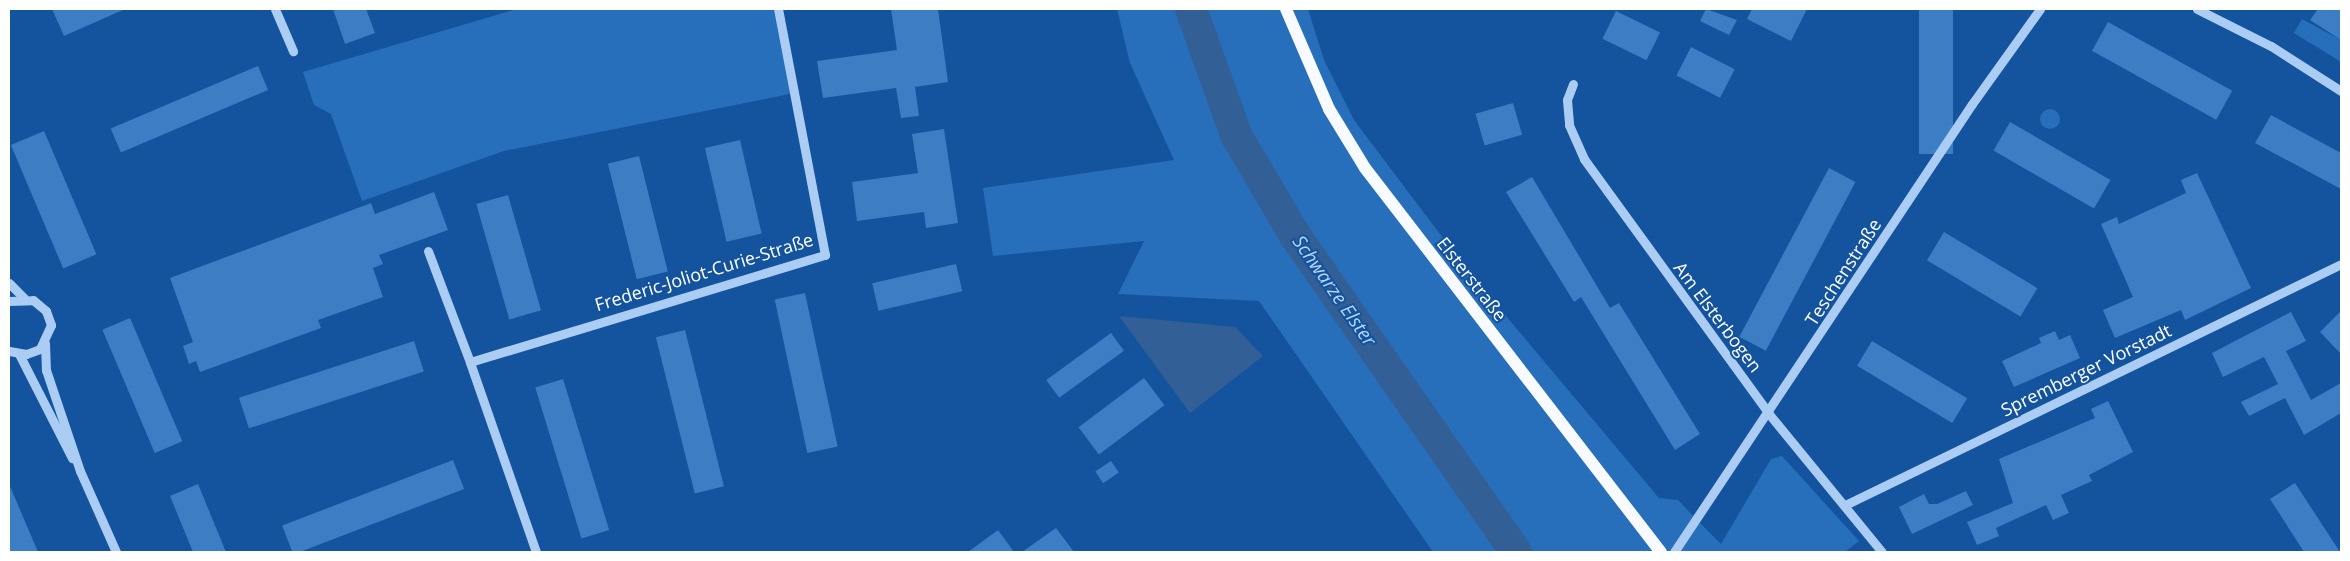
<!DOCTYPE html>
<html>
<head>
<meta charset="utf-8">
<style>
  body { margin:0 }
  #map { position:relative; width:2350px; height:561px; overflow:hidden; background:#14539d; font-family:"Open Sans",sans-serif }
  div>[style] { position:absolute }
  .green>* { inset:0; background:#276ebb }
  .round { border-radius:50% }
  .water>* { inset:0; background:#326096 }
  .river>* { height:32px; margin:-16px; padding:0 16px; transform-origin:16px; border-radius:16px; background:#326096 }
  .building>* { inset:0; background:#3d7dc4; transform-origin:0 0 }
  .minor>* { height:9px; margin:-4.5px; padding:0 4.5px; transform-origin:4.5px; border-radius:4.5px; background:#abcdf4 }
  .major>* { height:12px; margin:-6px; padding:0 6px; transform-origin:6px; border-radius:6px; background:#f7faff }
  span { translate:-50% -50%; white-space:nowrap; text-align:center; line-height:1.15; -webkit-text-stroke:4px #14539d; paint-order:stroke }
  .street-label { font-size:18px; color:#fff }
  .water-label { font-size:19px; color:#b7d7fa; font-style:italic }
  .frame { position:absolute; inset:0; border:10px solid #fff; pointer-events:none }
</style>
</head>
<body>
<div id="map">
  <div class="green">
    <i style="clip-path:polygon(517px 9px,777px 9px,790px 94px,504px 151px,362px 201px,331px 114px,314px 105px,303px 72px)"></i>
    <i style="clip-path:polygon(1117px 9px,1285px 9px,1327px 110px,1659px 552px,1433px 552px,1259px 301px,1118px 294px,1144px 241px,993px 256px,983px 188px,1174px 160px,1130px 63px)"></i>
    <i style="clip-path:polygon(1288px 9px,1308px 9px,1324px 60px,1354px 120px,1464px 266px,1659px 498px,1678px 500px,1697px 520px,1671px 552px,1663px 552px,1346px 137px)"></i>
    <i style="clip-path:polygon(2302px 19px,2341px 40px,2341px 62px,2294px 33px)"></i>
    <i class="round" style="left:2040px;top:109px;width:20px;height:20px"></i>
    <i style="clip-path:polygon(1782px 456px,1859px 541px,1845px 552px,1675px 552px,1698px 521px,1721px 544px,1771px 459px)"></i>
  </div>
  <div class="water">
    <i style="clip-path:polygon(1119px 316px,1235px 327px,1263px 356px,1190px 413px)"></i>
  </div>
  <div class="river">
    <i style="left:1191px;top:9px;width:134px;rotate:70.3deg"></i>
    <i style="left:1236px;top:135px;width:115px;rotate:59.6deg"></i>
    <i style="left:1294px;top:234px;width:388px;rotate:55.1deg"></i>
  </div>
  <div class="building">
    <i style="clip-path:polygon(52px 9px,125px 9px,64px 36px)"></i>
    <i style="clip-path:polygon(333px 9px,366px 9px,375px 33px,345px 44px)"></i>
    <i style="clip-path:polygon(891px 9px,938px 9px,948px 82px,915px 87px,919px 116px,901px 118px,896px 88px,823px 98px,817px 61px,897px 50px)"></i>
    <i style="clip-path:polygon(1706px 9px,1737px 20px,1729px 35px,1700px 21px)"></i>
    <i style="clip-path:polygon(1752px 9px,1807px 9px,1791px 41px,1747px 19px)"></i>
    <i style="left:1919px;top:9px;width:34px;height:145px"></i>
    <i style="clip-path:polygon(2318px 9px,2341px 9px,2341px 40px,2310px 20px)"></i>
    <i style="left:1616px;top:11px;width:49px;height:31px;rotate:26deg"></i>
    <i style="left:2108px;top:22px;width:142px;height:33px;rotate:29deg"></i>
    <i style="left:1691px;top:47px;width:49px;height:32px;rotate:27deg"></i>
    <i style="left:258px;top:66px;width:26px;height:160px;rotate:67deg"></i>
    <i style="left:1513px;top:103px;width:33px;height:39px;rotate:74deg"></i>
    <i style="clip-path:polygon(2271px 115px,2341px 153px,2341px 189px,2255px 143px)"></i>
    <i style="left:2010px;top:122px;width:116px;height:33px;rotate:30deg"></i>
    <i style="clip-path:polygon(944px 129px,958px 223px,926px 228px,924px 212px,857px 221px,852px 182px,918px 173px,912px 134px)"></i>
    <i style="left:44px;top:131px;width:134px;height:36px;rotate:67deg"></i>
    <i style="left:740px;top:140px;width:96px;height:36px;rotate:77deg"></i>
    <i style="left:639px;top:156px;width:119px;height:32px;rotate:76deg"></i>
    <i style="left:1829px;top:168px;width:30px;height:191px;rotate:28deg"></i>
    <i style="clip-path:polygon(2197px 173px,2251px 288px,2185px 320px,2181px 310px,2115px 338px,2103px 310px,2133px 297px,2101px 224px,2117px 217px,2119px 224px,2186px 193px,2181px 180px)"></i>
    <i style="clip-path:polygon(1532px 177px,1610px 308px,1619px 303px,1700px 434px,1675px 450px,1581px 297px,1574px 302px,1506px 192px)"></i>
    <i style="clip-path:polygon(434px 192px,448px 230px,379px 255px,383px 264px,373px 268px,383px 297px,318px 320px,321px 328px,200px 372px,196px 361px,189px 364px,183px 346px,193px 342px,170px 278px,371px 203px,375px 214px)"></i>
    <i style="left:508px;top:195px;width:120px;height:33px;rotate:74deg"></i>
    <i style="left:1944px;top:232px;width:109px;height:33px;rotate:31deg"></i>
    <i style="left:956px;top:264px;width:28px;height:86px;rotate:77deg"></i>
    <i style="left:805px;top:293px;width:157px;height:31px;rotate:78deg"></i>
    <i style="clip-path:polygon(2341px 311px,2341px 354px,2320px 332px)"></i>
    <i style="clip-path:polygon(2291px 312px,2306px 341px,2286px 351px,2311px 400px,2341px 383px,2341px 413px,2304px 435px,2285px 398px,2249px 416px,2241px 402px,2278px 384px,2264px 357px,2223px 377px,2212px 353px)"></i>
    <i style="left:130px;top:318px;width:134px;height:30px;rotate:67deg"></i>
    <i style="left:685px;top:330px;width:161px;height:30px;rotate:76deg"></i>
    <i style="clip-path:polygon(2055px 331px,2059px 340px,2070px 335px,2080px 358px,2014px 387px,2002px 361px,2041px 343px,2039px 338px)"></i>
    <i style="left:1111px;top:333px;width:22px;height:80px;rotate:54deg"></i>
    <i style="left:414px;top:341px;width:32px;height:184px;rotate:72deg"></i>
    <i style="left:1872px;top:341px;width:111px;height:29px;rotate:31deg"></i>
    <i style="left:1144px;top:378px;width:34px;height:82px;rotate:53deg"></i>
    <i style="left:563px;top:379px;width:158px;height:29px;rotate:73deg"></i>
    <i style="clip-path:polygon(2108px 401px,2133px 452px,2089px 475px,2092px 481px,2061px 495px,2069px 513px,2053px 520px,2046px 505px,1996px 528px,1999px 536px,1977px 545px,1967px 522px,2013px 503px,1999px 459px,2095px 418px,2091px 409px)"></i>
    <i style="left:453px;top:460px;width:31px;height:183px;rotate:69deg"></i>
    <i style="left:1111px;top:461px;width:14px;height:19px;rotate:56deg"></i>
    <i style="clip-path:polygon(2295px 483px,2340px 552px,2304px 552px,2270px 499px)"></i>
    <i style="clip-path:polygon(9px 484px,38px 552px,9px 552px)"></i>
    <i style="clip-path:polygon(198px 484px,226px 552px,193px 552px,170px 496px)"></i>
    <i style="clip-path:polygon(1966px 491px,1973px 505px,1912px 534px,1899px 507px,1924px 494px,1929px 504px,1937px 504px)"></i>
    <i style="clip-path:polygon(1056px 528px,1074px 552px,1022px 552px)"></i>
    <i style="clip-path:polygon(998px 530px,1014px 552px,968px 552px)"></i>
  </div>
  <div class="minor">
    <i style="left:275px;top:9px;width:46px;rotate:66.8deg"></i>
    <i style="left:2197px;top:9px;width:83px;rotate:26.6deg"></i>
    <i style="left:2271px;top:46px;width:83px;rotate:32.7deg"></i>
    <i style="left:1573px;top:84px;width:17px;rotate:111deg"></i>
    <i style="left:1567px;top:100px;width:25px;rotate:85deg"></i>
    <i style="left:1569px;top:125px;width:37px;rotate:66deg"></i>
    <i style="left:1584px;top:159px;width:315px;rotate:54deg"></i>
    <i style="left:1769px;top:414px;width:178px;rotate:50.7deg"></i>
    <i style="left:428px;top:251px;width:119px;rotate:69.3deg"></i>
    <i style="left:9px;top:283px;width:21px;rotate:45deg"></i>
    <i style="left:9px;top:301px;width:24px;rotate:-2deg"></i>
    <i style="left:33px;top:300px;width:17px;rotate:40deg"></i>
    <i style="left:46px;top:311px;width:15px;rotate:70deg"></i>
    <i style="left:51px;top:325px;width:26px;rotate:115deg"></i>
    <i style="left:40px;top:349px;width:15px;rotate:160deg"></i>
    <i style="left:26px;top:354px;width:17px;rotate:-170deg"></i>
    <i style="left:45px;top:343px;width:27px;rotate:88deg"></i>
    <i style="left:46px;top:370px;width:107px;rotate:71.4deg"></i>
    <i style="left:80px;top:471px;width:89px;rotate:66deg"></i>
    <i style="left:19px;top:354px;width:117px;rotate:63deg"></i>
    <i style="left:1845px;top:505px;width:551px;rotate:-25.91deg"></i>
    <i style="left:536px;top:552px;width:201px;rotate:-109.2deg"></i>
    <i style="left:470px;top:362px;width:371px;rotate:-16.8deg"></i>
    <i style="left:825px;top:255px;width:250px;rotate:-100.8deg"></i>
    <i style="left:1674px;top:552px;width:538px;rotate:-56.37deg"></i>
    <i style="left:1972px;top:104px;width:117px;rotate:-54.4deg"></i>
  </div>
  <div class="major">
    <i style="left:1286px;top:9px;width:109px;rotate:66.7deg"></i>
    <i style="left:1329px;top:109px;width:69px;rotate:58.6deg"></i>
    <i style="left:1365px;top:168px;width:485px;rotate:52.4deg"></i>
  </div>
  <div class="street-label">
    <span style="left:704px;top:272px;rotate:-17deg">Frederic-Joliot-Curie-Straße</span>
    <span style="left:1843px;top:272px;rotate:-57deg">Teschenstraße</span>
    <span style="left:1472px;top:279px;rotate:52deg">Elsterstraße</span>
    <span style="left:1718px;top:317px;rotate:53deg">Am Elsterbogen</span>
    <span style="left:2086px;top:370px;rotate:-26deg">Spremberger Vorstadt</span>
  </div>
  <div class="water-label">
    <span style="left:1334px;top:291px;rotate:55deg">Schwarze Elster</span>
  </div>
  <div class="frame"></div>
</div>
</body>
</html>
